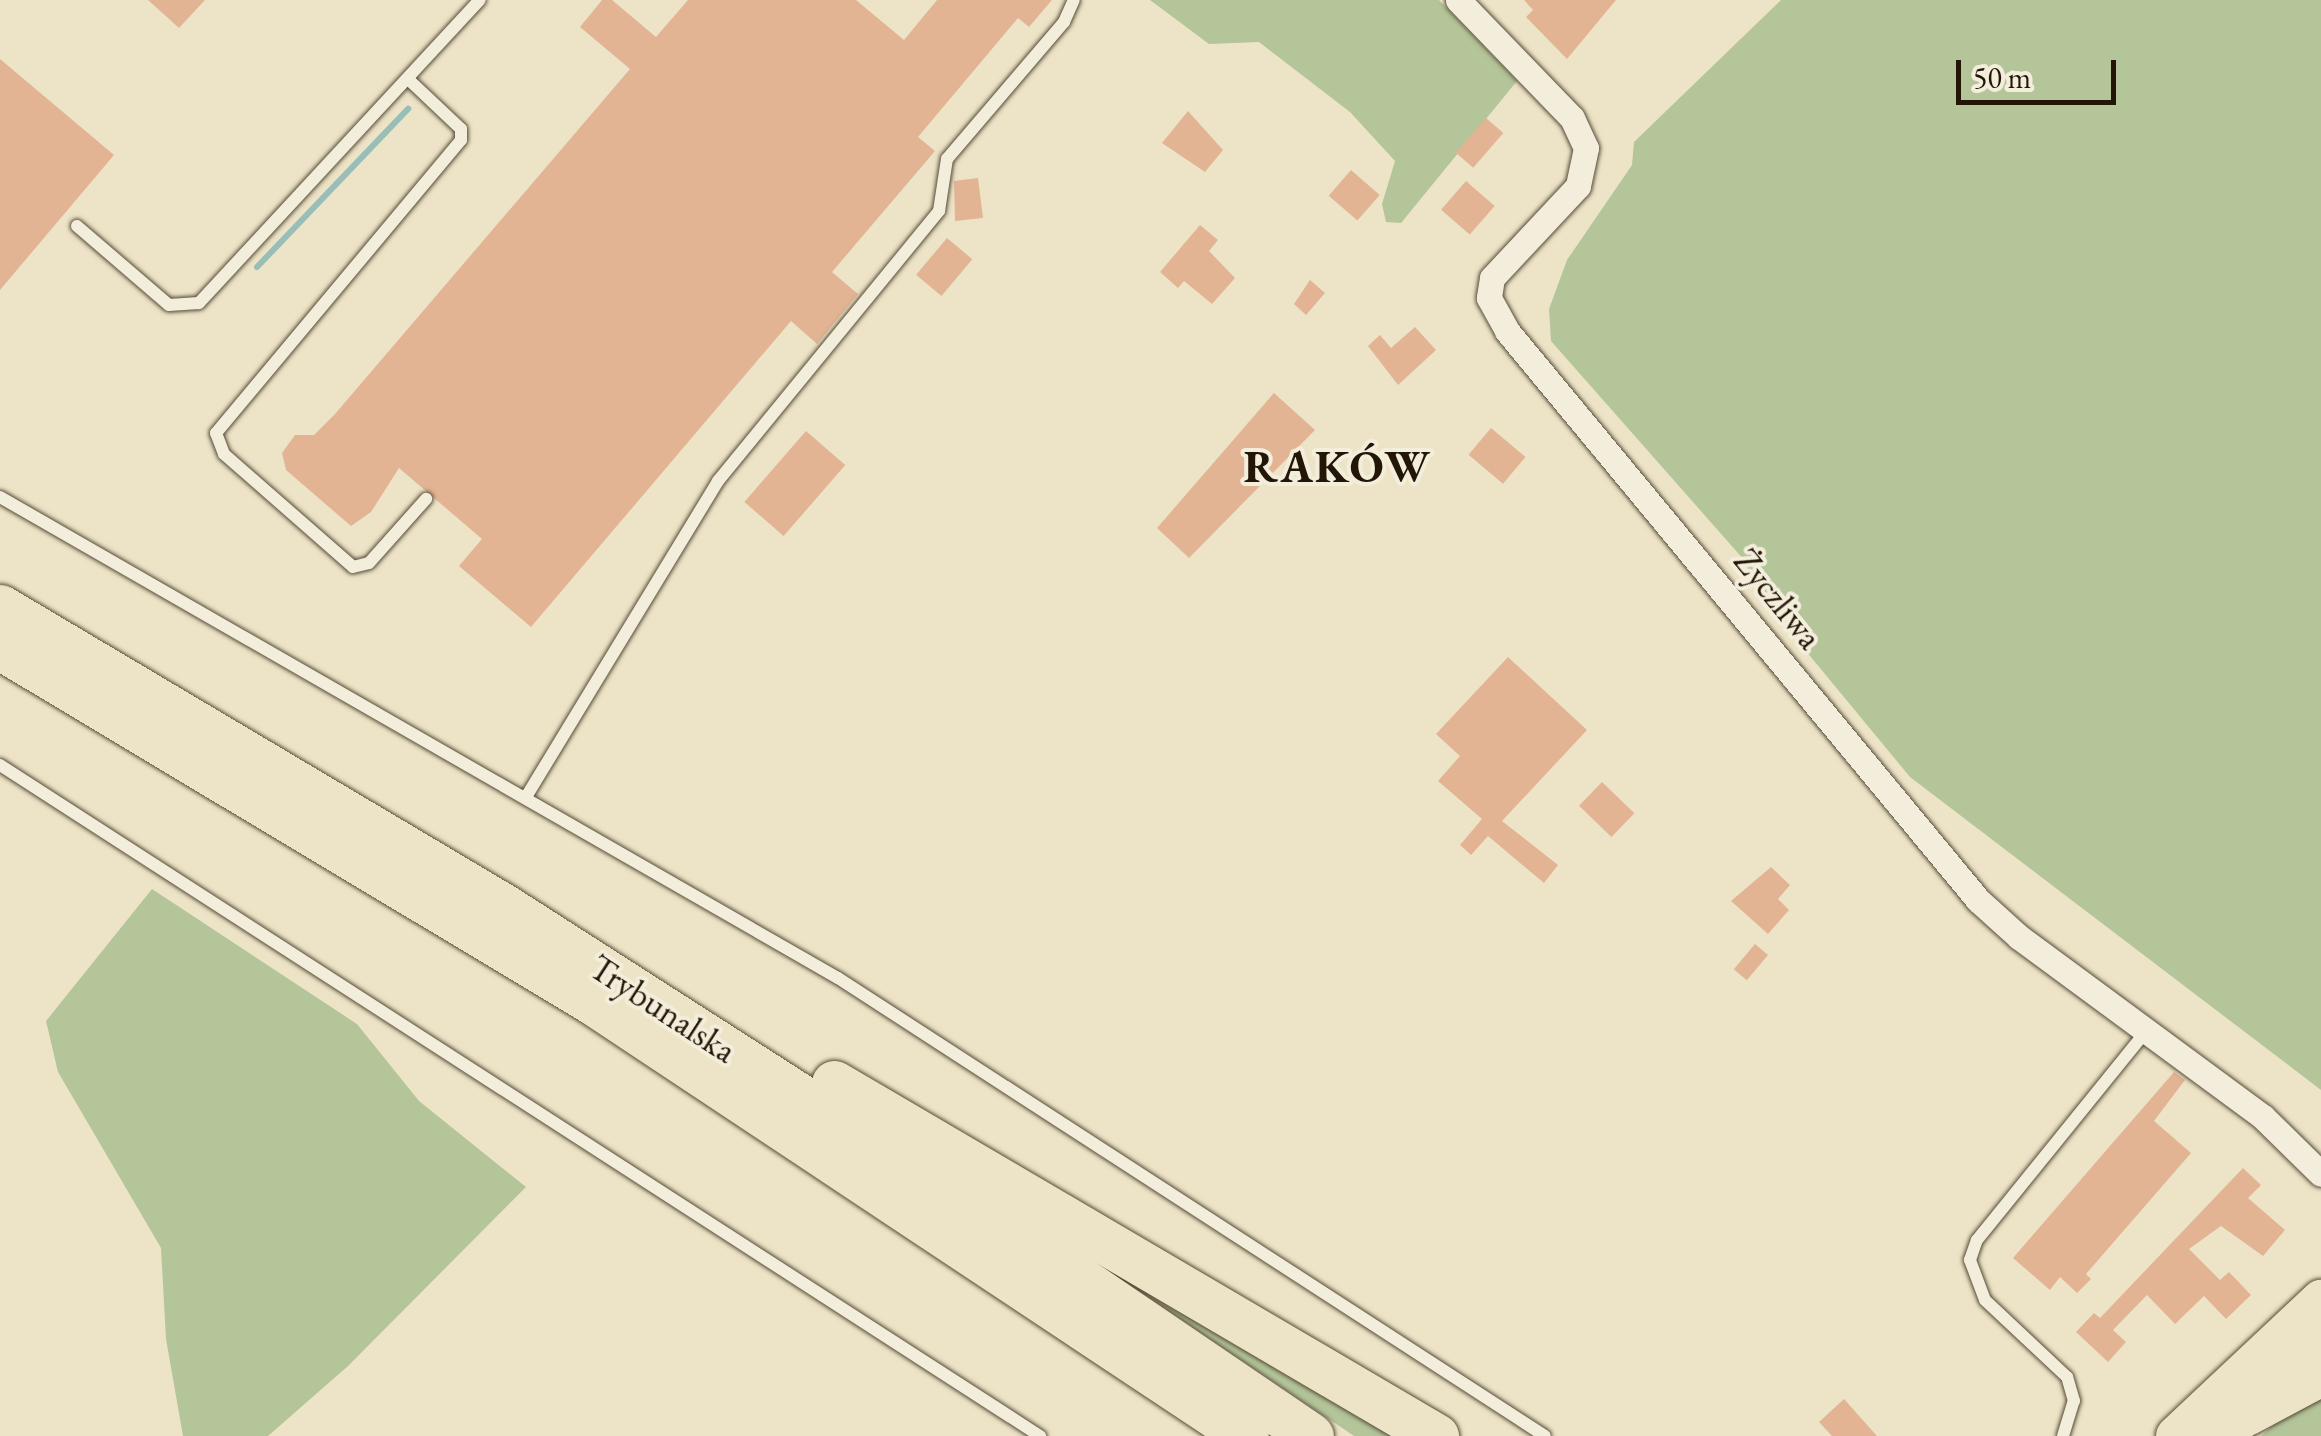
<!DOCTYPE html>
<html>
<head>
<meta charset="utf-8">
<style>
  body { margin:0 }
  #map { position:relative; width:2321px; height:1436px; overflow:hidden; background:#ede4c7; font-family:"EB Garamond",serif }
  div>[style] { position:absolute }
  .green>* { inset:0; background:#b3c599 }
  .stream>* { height:6px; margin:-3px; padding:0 3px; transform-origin:3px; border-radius:3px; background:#99beb7 }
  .building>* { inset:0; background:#e2b494; transform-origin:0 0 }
  .roads { filter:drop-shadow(0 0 2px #564a37) drop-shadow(0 0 2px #564a37) }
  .service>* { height:12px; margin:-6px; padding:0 6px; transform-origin:6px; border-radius:6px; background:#f3eddb }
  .minor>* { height:25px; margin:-12.5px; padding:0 12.5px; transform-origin:12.5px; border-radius:12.5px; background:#f3eddb }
  .primary>* { height:40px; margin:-20px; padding:0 20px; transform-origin:20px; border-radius:20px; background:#ede4c7 }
  .motorway>* { height:45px; margin:-22.5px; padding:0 22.5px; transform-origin:22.5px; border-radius:22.5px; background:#ede4c7 }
  span { translate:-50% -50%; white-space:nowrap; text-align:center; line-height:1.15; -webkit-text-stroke:8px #f3eddb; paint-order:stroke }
  .street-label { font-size:35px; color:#231607 }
  .district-label { font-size:45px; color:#231607; font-weight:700; letter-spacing:2.5px }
  .scale { position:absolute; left:1956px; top:60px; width:160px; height:45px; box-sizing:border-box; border:5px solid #231607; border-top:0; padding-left:12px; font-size:30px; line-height:35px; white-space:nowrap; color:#231607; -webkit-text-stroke:8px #f3eddb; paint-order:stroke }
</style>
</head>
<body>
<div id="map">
  <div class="green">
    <i style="clip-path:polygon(1150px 0,1439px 0,1517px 81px,1401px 223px,1386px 222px,1382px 204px,1395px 161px,1350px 112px,1259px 42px,1209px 44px)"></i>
    <i style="clip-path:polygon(1781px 0,2321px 0,2321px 1090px,1910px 777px,1758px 593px,1745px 561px,1551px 341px,1549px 309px,1567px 260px,1632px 165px,1634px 142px)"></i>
    <i style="clip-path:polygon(152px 889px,357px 1024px,419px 1101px,526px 1187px,348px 1366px,268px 1436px,183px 1436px,166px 1339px,161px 1248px,58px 1072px,46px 1021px)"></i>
    <i style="clip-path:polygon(1006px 1201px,1411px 1436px,1354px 1436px)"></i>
    <i style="clip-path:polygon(2321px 1391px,2321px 1436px,2261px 1436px,2281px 1418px)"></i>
  </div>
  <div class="stream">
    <i style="left:257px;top:267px;width:219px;rotate:-46.3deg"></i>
  </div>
  <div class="building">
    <i style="clip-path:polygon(148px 0,205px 0,179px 28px)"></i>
    <i style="clip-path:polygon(602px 0,612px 0,656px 37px,688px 0,856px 0,904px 40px,937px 0,1052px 0,1029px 27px,1018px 18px,918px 137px,935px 151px,832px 272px,858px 294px,817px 344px,791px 321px,531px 627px,459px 566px,482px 539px,399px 468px,371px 512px,351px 526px,286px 470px,282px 453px,295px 435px,314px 435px,335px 414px,630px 69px,580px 27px)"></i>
    <i style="clip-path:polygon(1524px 0,1616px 0,1567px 59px,1526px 17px,1533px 10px)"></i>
    <i style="clip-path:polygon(0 59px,114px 155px,0 290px)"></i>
    <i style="clip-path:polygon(1188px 111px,1223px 150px,1205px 172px,1162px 143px)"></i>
    <i style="left:1486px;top:118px;width:23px;height:46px;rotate:41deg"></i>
    <i style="left:1351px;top:170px;width:38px;height:34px;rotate:41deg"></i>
    <i style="clip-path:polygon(978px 178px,983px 218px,955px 221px,954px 181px)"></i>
    <i style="left:1466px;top:181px;width:38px;height:38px;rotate:41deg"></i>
    <i style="clip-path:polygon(1200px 225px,1218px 240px,1209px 251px,1235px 278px,1212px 304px,1184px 281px,1178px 288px,1160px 272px)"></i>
    <i style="left:947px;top:238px;width:33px;height:48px;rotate:40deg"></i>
    <i style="clip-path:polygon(1310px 280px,1325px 293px,1306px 315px,1294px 304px)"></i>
    <i style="clip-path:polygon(1415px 327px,1436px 350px,1398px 385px,1368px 346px,1380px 335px,1391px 348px)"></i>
    <i style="clip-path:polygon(1274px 393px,1315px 430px,1189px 558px,1157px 528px)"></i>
    <i style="left:1491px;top:428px;width:45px;height:35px;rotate:40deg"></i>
    <i style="left:806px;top:431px;width:52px;height:94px;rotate:41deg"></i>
    <i style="clip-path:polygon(1508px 657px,1587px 730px,1502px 821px,1558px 865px,1544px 883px,1488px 836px,1471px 855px,1460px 845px,1482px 819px,1438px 781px,1460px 756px,1436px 734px)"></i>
    <i style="left:1602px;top:782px;width:45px;height:33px;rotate:44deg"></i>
    <i style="clip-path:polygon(1771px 867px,1790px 885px,1778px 899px,1789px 910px,1768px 934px,1731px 901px)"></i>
    <i style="left:1755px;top:944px;width:17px;height:33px;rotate:40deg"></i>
    <i style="clip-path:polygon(2174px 1072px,2185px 1080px,2154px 1121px,2191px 1153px,2086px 1274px,2091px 1279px,2077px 1293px,2060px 1277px,2050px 1290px,2013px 1258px)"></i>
    <i style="clip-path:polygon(2243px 1168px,2261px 1185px,2248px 1198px,2285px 1230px,2263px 1256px,2221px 1226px,2189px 1249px,2220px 1280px,2229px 1272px,2251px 1295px,2226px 1319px,2204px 1296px,2175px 1324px,2147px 1295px,2113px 1330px,2126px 1342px,2108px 1362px,2076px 1332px,2094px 1313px,2100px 1318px)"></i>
    <i style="clip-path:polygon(1844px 1399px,1877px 1436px,1832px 1436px,1819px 1422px)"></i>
  </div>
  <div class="roads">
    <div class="service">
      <i style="left:408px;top:79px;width:73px;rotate:43.3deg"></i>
      <i style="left:461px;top:129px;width:11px;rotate:90deg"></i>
      <i style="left:461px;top:140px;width:382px;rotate:129.9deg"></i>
      <i style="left:216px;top:433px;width:22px;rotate:69deg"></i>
      <i style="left:224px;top:454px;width:171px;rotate:41.2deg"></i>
      <i style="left:353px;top:567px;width:16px;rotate:-14deg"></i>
      <i style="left:369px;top:563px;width:86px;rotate:-48.3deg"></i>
      <i style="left:77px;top:226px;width:121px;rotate:40.7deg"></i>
      <i style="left:169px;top:305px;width:30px;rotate:-4deg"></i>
      <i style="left:199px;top:303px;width:413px;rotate:-47.2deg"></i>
      <i style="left:0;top:497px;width:966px;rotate:29.86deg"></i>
      <i style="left:838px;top:978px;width:842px;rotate:32.94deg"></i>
      <i style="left:0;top:765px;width:1238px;rotate:32.83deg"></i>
      <i style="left:526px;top:797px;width:370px;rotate:-58.7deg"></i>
      <i style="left:718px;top:481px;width:349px;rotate:-50.7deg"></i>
      <i style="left:939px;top:211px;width:53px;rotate:-81.3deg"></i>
      <i style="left:947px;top:159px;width:180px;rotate:-49.5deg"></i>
      <i style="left:1064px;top:22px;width:24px;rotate:-66deg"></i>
      <i style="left:2063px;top:1436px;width:37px;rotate:-73deg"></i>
      <i style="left:2074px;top:1401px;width:25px;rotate:-106deg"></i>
      <i style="left:2067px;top:1377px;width:112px;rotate:-136.8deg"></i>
      <i style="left:1985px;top:1300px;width:43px;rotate:-110.6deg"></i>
      <i style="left:1970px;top:1260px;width:21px;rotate:-71deg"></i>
      <i style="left:1977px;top:1240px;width:269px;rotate:-51deg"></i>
    </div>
    <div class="minor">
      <i style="left:1458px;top:0;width:164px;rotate:46deg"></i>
      <i style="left:1572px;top:118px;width:33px;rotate:65deg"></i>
      <i style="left:1586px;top:148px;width:39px;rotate:102deg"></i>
      <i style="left:1578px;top:186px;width:126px;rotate:133.1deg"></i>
      <i style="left:1492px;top:278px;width:20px;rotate:99deg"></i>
      <i style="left:1489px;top:298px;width:38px;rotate:61deg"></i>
      <i style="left:1507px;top:331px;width:739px;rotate:50.38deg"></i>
      <i style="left:1978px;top:900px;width:55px;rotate:42.1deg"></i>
      <i style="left:2019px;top:937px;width:303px;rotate:36.4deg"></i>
      <i style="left:2263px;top:1117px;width:81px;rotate:44.5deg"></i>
    </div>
    <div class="primary">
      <i style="left:2176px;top:1436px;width:199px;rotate:-43.2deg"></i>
      <i style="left:2223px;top:1436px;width:134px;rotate:-43.2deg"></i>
    </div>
    <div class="motorway">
      <i style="left:0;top:607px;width:587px;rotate:30.71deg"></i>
      <i style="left:505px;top:907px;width:593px;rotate:32.67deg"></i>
      <i style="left:1004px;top:1227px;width:371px;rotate:34.2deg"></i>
      <i style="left:0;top:647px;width:689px;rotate:30.92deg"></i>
      <i style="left:591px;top:1001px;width:786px;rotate:33.59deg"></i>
      <i style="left:834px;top:1083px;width:698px;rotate:30.39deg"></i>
      <i style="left:2246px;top:1413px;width:85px;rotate:-28.1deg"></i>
    </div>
  </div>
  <div class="street-label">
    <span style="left:1778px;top:599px;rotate:51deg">Życzliwa</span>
    <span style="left:663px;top:1009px;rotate:33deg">Trybunalska</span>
  </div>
  <div class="district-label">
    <span style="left:1338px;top:467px">RAKÓW</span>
  </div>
  <div class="scale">50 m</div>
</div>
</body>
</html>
